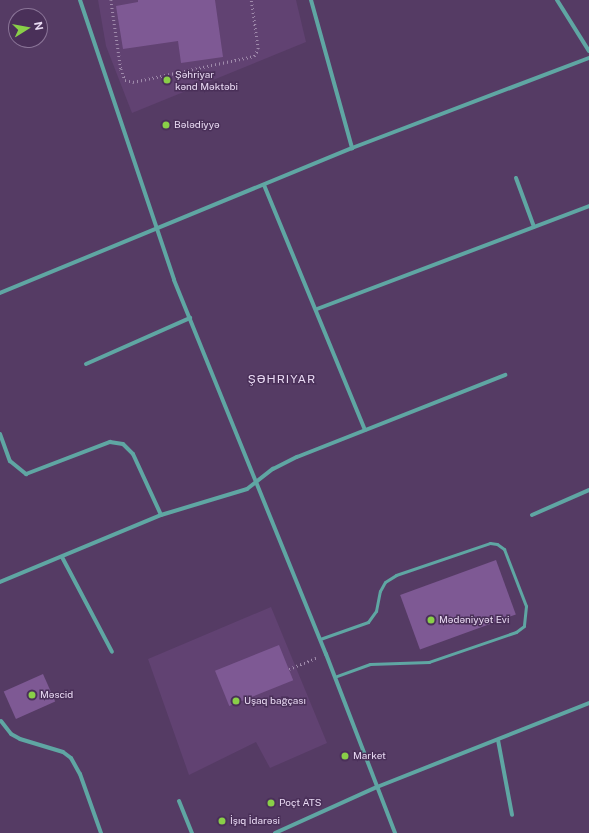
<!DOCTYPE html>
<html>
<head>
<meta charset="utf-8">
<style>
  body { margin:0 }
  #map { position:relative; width:589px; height:833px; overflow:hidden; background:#553b64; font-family:"Public Sans",sans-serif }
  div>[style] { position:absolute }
  .built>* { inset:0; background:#614272 }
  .building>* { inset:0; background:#7e5994; transform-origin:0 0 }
  .path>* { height:2.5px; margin-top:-1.25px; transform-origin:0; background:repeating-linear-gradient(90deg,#9f8aab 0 1px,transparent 0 4px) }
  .lane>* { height:3px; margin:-1.5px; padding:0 1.5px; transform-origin:1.5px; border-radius:1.5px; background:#5fa6a3 }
  .street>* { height:4px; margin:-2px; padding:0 2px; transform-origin:2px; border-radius:2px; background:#5fa6a3 }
  .dots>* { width:11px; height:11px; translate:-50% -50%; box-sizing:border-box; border:2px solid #4a3059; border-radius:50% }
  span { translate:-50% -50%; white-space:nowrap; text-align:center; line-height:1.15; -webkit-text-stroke:3px #4a3059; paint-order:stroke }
  .poi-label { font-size:10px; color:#e9daf3 }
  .left { translate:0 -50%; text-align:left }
  .quarter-label { font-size:12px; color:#e9daf3; letter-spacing:1px }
  .north { position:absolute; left:8px; top:8px; width:40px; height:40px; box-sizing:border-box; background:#4a3059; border:1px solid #8a7497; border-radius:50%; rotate:79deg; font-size:11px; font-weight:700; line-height:16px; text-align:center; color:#e9daf3 }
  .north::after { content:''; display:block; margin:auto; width:14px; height:18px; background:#89cf48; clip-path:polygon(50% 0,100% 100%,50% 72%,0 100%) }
</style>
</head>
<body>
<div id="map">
  <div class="built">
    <i style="clip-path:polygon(98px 0,296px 0,306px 42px,132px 113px,106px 46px)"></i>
    <i style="clip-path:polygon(271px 607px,327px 743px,270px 768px,256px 742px,189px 775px,148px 659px)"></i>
  </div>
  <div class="building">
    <i style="clip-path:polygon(138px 0,215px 0,223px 57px,181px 63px,178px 41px,123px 49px,116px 6px,138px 2px)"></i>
    <i style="left:496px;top:560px;width:58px;height:102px;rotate:70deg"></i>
    <i style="left:279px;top:645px;width:38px;height:69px;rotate:68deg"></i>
    <i style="left:43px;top:674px;width:30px;height:43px;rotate:66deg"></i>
  </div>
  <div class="path">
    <i style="left:111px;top:0;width:70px;rotate:81.8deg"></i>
    <i style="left:121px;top:69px;width:12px;rotate:70deg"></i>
    <i style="left:125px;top:80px;width:8px;rotate:14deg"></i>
    <i style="left:133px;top:82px;width:124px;rotate:-12.1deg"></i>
    <i style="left:254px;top:56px;width:8px;rotate:-60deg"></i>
    <i style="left:258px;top:49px;width:49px;rotate:-98.1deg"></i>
    <i style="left:289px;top:669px;width:31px;rotate:-22deg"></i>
  </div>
  <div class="lane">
    <i style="left:320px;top:639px;width:51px;rotate:-19.5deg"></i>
    <i style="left:368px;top:622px;width:14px;rotate:-54deg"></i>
    <i style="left:376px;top:611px;width:20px;rotate:-79deg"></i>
    <i style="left:380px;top:591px;width:10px;rotate:-61deg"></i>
    <i style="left:385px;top:582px;width:13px;rotate:-32deg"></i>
    <i style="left:396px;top:575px;width:99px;rotate:-18.8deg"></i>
    <i style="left:490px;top:543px;width:7px;rotate:8deg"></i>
    <i style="left:497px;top:544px;width:9px;rotate:36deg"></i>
    <i style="left:504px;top:549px;width:61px;rotate:68.9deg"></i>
    <i style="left:526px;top:606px;width:20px;rotate:96deg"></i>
    <i style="left:524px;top:626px;width:10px;rotate:143deg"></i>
    <i style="left:516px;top:632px;width:92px;rotate:161deg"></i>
    <i style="left:429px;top:662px;width:59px;rotate:178.1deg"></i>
    <i style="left:370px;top:664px;width:37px;rotate:160deg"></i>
  </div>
  <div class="street">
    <i style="left:80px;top:0;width:295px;rotate:71.4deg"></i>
    <i style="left:174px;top:280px;width:404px;rotate:67.9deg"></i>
    <i style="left:326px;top:654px;width:192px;rotate:68.9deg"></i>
    <i style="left:311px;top:0;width:154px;rotate:74.5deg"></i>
    <i style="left:557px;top:0;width:60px;rotate:57.9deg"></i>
    <i style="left:516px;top:178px;width:52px;rotate:69.8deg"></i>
    <i style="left:264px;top:185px;width:265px;rotate:67.6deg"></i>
    <i style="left:0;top:293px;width:381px;rotate:-22.4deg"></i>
    <i style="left:352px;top:148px;width:254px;rotate:-20.8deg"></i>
    <i style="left:317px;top:309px;width:291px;rotate:-20.7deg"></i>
    <i style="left:86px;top:364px;width:114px;rotate:-23.9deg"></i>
    <i style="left:0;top:434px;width:29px;rotate:70deg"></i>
    <i style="left:10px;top:461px;width:21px;rotate:39deg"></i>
    <i style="left:26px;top:474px;width:90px;rotate:-20.9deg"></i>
    <i style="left:110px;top:442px;width:13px;rotate:9deg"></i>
    <i style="left:123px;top:444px;width:14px;rotate:45deg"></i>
    <i style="left:133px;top:454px;width:67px;rotate:65.3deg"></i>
    <i style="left:532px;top:515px;width:62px;rotate:-23.7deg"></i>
    <i style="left:62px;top:557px;width:107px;rotate:62.2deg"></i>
    <i style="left:0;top:582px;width:174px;rotate:-22.6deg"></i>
    <i style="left:161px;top:515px;width:90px;rotate:-16.8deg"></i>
    <i style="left:247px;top:489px;width:33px;rotate:-38deg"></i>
    <i style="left:273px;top:469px;width:27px;rotate:-27deg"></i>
    <i style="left:297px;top:457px;width:224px;rotate:-21.5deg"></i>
    <i style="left:1px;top:721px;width:16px;rotate:52deg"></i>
    <i style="left:11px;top:734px;width:10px;rotate:29deg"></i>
    <i style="left:20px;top:739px;width:45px;rotate:16.8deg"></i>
    <i style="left:63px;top:752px;width:10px;rotate:37deg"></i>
    <i style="left:71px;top:758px;width:18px;rotate:61deg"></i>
    <i style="left:80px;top:774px;width:63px;rotate:70.4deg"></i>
    <i style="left:498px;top:740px;width:76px;rotate:79.4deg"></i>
    <i style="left:179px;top:801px;width:35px;rotate:68deg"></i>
    <i style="left:275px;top:833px;width:112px;rotate:-24.3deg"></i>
    <i style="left:377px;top:787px;width:228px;rotate:-21.6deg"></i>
  </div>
  <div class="dots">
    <i style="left:167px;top:80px;background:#89cf48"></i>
    <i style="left:166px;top:125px;background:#89cf48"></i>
    <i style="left:431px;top:620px;background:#89cf48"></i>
    <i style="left:32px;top:695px;background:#89cf48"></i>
    <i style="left:236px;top:701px;background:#89cf48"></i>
    <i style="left:345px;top:756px;background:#89cf48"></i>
    <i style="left:271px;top:803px;background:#89cf48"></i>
    <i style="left:222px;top:821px;background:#89cf48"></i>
  </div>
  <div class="poi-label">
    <span class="left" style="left:175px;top:80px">Şəhriyar<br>kənd Məktəbi</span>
    <span class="left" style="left:174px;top:125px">Bələdiyyə</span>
    <span class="left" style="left:439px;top:620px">Mədəniyyət Evi</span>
    <span class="left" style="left:40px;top:695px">Məscid</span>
    <span class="left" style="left:244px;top:701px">Uşaq bağçası</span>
    <span class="left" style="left:353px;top:756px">Market</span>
    <span class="left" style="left:279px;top:803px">Poçt ATS</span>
    <span class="left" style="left:230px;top:821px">İşıq İdarəsi</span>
  </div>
  <div class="quarter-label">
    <span style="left:282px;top:380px">ŞƏHRIYAR</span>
  </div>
  <div class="north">N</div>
</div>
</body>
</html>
